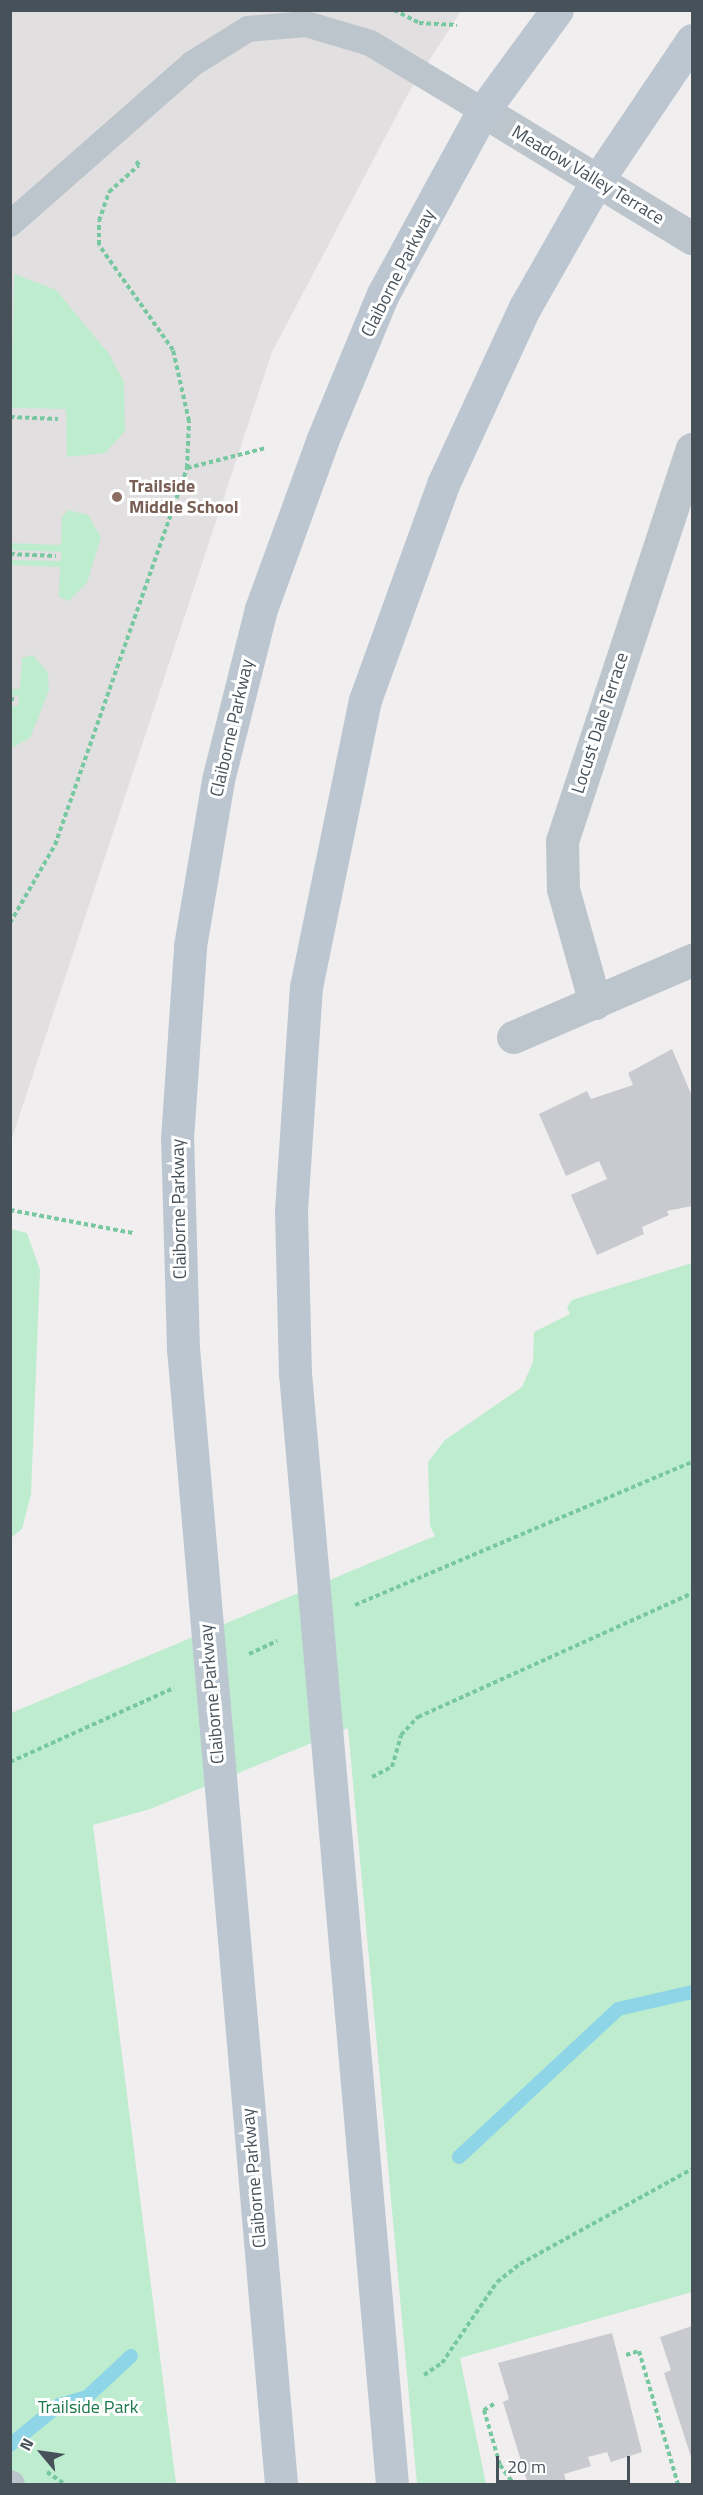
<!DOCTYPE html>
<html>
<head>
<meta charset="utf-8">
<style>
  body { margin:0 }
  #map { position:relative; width:703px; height:2495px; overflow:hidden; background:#f0eeee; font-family:"Titillium Web",sans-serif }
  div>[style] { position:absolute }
  .education>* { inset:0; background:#e1dfdf }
  .green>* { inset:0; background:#beeccf }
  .stream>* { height:14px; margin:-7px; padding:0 7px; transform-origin:7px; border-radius:7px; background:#8dd5e7 }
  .building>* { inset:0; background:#c8cad0 }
  .path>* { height:4px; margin-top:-2px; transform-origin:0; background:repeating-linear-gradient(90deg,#77c8a0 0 4.5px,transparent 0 7.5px) }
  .service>* { height:26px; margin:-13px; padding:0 13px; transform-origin:13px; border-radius:13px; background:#bdc5cc }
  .minor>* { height:33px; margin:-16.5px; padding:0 16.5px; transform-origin:16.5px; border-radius:16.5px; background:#bdc5cc }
  .secondary>* { height:33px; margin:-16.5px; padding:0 16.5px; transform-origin:16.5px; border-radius:16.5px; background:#bcc6d1 }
  .dots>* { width:16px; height:16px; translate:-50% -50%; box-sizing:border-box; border:3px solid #fff; border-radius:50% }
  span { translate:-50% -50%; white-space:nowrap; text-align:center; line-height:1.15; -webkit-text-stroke:6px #fff; paint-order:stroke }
  .street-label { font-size:18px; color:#47515a }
  .education-label { font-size:18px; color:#785e54; font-weight:700 }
  .left { translate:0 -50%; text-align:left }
  .park-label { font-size:18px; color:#1b7849 }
  .frame { position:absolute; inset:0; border:12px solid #47515a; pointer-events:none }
  .north { position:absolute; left:12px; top:2423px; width:60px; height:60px; -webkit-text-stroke:4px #fff; paint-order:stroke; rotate:299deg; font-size:16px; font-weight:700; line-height:24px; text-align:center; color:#47515a }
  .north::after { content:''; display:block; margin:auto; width:21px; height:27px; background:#47515a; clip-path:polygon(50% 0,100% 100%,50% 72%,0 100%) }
  .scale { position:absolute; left:496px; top:2456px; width:134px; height:27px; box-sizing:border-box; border:3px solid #47515a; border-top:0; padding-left:8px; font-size:18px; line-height:21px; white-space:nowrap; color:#47515a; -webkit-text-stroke:4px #fff; paint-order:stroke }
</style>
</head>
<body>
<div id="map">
  <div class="education">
    <i style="clip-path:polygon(11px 11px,461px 11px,409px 92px,272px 352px,11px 1141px)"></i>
  </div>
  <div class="green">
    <i style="clip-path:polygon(14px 274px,56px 290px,109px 354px,124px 382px,125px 431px,105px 453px,67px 457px,66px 409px,11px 408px)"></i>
    <i style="clip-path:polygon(68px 510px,88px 515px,101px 537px,87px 583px,69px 601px,59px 597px,60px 567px,10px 565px,11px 560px,61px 561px,61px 552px,11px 550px,11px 543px,61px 545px,62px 517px)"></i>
    <i style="clip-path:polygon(33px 655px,48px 673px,49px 690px,30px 738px,11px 748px,11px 706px,18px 706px,19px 696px,11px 696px,11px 689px,20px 689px,22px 658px)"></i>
    <i style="clip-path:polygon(11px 1229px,27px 1233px,40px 1270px,31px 1494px,22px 1529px,11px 1538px)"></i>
    <i style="clip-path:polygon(692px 1263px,692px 2292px,460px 2358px,486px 2484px,417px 2484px,348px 1728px,150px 1809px,93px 1825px,176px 2484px,11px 2484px,11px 1713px,435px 1536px,430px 1526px,428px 1462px,445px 1440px,522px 1387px,533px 1362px,534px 1332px,570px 1314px,567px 1307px,572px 1300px)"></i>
  </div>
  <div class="stream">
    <i style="left:459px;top:2157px;width:217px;rotate:-42.9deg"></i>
    <i style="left:618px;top:2009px;width:76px;rotate:-12.9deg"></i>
    <i style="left:10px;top:2445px;width:63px;rotate:-39.2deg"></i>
    <i style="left:59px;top:2405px;width:29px;rotate:-16deg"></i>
    <i style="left:87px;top:2397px;width:60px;rotate:-43deg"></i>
  </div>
  <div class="building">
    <i style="clip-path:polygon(672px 1049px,692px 1096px,692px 1206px,667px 1211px,669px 1215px,642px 1227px,644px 1234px,597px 1255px,571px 1195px,607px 1179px,599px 1161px,566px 1176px,539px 1114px,587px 1091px,591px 1099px,633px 1085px,628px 1073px)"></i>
    <i style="clip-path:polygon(692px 2326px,692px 2460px,664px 2373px,671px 2370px,660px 2337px)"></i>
    <i style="clip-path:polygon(612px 2333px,642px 2452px,611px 2462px,607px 2452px,588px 2457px,591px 2466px,564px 2474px,566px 2481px,528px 2484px,503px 2402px,509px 2399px,498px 2363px)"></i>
  </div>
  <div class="path">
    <i style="left:394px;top:10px;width:28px;rotate:27deg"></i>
    <i style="left:419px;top:23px;width:38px;rotate:3deg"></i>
    <i style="left:10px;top:417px;width:48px;rotate:2.4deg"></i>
    <i style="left:187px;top:468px;width:81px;rotate:-14.2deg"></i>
    <i style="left:10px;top:554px;width:46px;rotate:2.5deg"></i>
    <i style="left:10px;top:699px;width:4px"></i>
    <i style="left:10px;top:923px;width:90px;rotate:-60deg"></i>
    <i style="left:55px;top:845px;width:399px;rotate:-70.7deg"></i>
    <i style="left:187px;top:468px;width:47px;rotate:-87.6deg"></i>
    <i style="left:189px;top:421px;width:73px;rotate:-102.7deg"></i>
    <i style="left:173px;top:350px;width:128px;rotate:-125.2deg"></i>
    <i style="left:99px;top:245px;width:24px;rotate:-90deg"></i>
    <i style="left:99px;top:221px;width:31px;rotate:-71deg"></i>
    <i style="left:109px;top:192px;width:40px;rotate:-42deg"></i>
    <i style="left:139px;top:165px;width:6px;rotate:-129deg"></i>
    <i style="left:10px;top:1210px;width:125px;rotate:10.6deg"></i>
    <i style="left:355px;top:1605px;width:366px;rotate:-23deg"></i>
    <i style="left:249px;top:1654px;width:31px;rotate:-25deg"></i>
    <i style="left:10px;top:1762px;width:180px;rotate:-24.3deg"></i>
    <i style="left:372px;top:1777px;width:22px;rotate:-27deg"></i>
    <i style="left:392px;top:1767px;width:33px;rotate:-74deg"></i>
    <i style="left:401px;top:1735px;width:25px;rotate:-47deg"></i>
    <i style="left:418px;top:1717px;width:301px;rotate:-24.3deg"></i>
    <i style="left:626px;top:2355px;width:14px;rotate:-17deg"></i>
    <i style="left:639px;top:2351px;width:139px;rotate:73.7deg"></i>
    <i style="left:424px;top:2375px;width:22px;rotate:-34deg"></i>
    <i style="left:442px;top:2363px;width:98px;rotate:-55.8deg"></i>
    <i style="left:497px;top:2282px;width:29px;rotate:-38deg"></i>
    <i style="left:520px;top:2264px;width:196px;rotate:-28.9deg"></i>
    <i style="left:494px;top:2404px;width:12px;rotate:149deg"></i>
    <i style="left:484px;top:2410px;width:57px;rotate:73.8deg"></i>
    <i style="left:500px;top:2465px;width:24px;rotate:54deg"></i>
    <i style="left:47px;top:2472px;width:22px;rotate:34deg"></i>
  </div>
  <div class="service">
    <i style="left:10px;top:224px;width:242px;rotate:-41.3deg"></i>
    <i style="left:192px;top:64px;width:66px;rotate:-32deg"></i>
    <i style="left:248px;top:29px;width:58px;rotate:-4.9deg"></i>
    <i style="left:306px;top:24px;width:67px;rotate:16.5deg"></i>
    <i style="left:370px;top:43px;width:132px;rotate:31deg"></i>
    <i style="left:10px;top:2483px;width:2px;rotate:27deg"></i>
  </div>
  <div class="minor">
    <i style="left:483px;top:111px;width:245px;rotate:31.3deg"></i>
    <i style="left:595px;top:1003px;width:118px;rotate:-105.7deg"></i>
    <i style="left:563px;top:889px;width:48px;rotate:-91.2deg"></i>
    <i style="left:562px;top:841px;width:413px;rotate:-71.7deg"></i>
    <i style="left:513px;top:1037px;width:195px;rotate:-23.3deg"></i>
  </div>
  <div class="secondary">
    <i style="left:281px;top:2484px;width:1139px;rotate:-94.93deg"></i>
    <i style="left:183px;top:1349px;width:210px;rotate:-91.6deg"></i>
    <i style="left:177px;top:1139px;width:193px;rotate:-86.1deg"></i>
    <i style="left:190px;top:946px;width:168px;rotate:-80.4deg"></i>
    <i style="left:218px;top:780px;width:176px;rotate:-75.9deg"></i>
    <i style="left:261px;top:609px;width:179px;rotate:-70deg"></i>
    <i style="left:322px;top:441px;width:159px;rotate:-67.5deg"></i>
    <i style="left:383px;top:294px;width:113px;rotate:-61.4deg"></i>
    <i style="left:437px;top:195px;width:96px;rotate:-61.3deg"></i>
    <i style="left:483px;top:111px;width:125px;rotate:-53.8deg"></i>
    <i style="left:392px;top:2484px;width:1114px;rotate:-94.99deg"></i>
    <i style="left:295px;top:1374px;width:163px;rotate:-91.4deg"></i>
    <i style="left:291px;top:1211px;width:225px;rotate:-86.2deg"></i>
    <i style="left:306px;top:987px;width:293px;rotate:-78.4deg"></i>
    <i style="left:365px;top:700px;width:232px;rotate:-70.1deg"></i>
    <i style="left:444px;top:482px;width:193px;rotate:-65.2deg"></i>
    <i style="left:525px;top:307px;width:145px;rotate:-60.3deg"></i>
    <i style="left:597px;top:181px;width:170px;rotate:-56deg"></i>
  </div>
  <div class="dots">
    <i style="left:117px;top:497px;background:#8d6e63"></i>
  </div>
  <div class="street-label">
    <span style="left:588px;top:175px;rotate:31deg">Meadow Valley Terrace</span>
    <span style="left:398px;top:273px;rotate:-63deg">Claiborne Parkway</span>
    <span style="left:600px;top:723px;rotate:-72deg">Locust Dale Terrace</span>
    <span style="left:232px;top:728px;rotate:-77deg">Claiborne Parkway</span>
    <span style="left:179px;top:1209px;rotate:-91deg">Claiborne Parkway</span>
    <span style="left:212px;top:1694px;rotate:-95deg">Claiborne Parkway</span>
    <span style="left:254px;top:2178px;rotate:-95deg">Claiborne Parkway</span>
  </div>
  <div class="education-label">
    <span class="left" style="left:129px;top:497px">Trailside<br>Middle School</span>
  </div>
  <div class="park-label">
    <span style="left:88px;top:2407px">Trailside Park</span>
  </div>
  <div class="frame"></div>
  <div class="north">N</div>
  <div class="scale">20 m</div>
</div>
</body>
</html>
